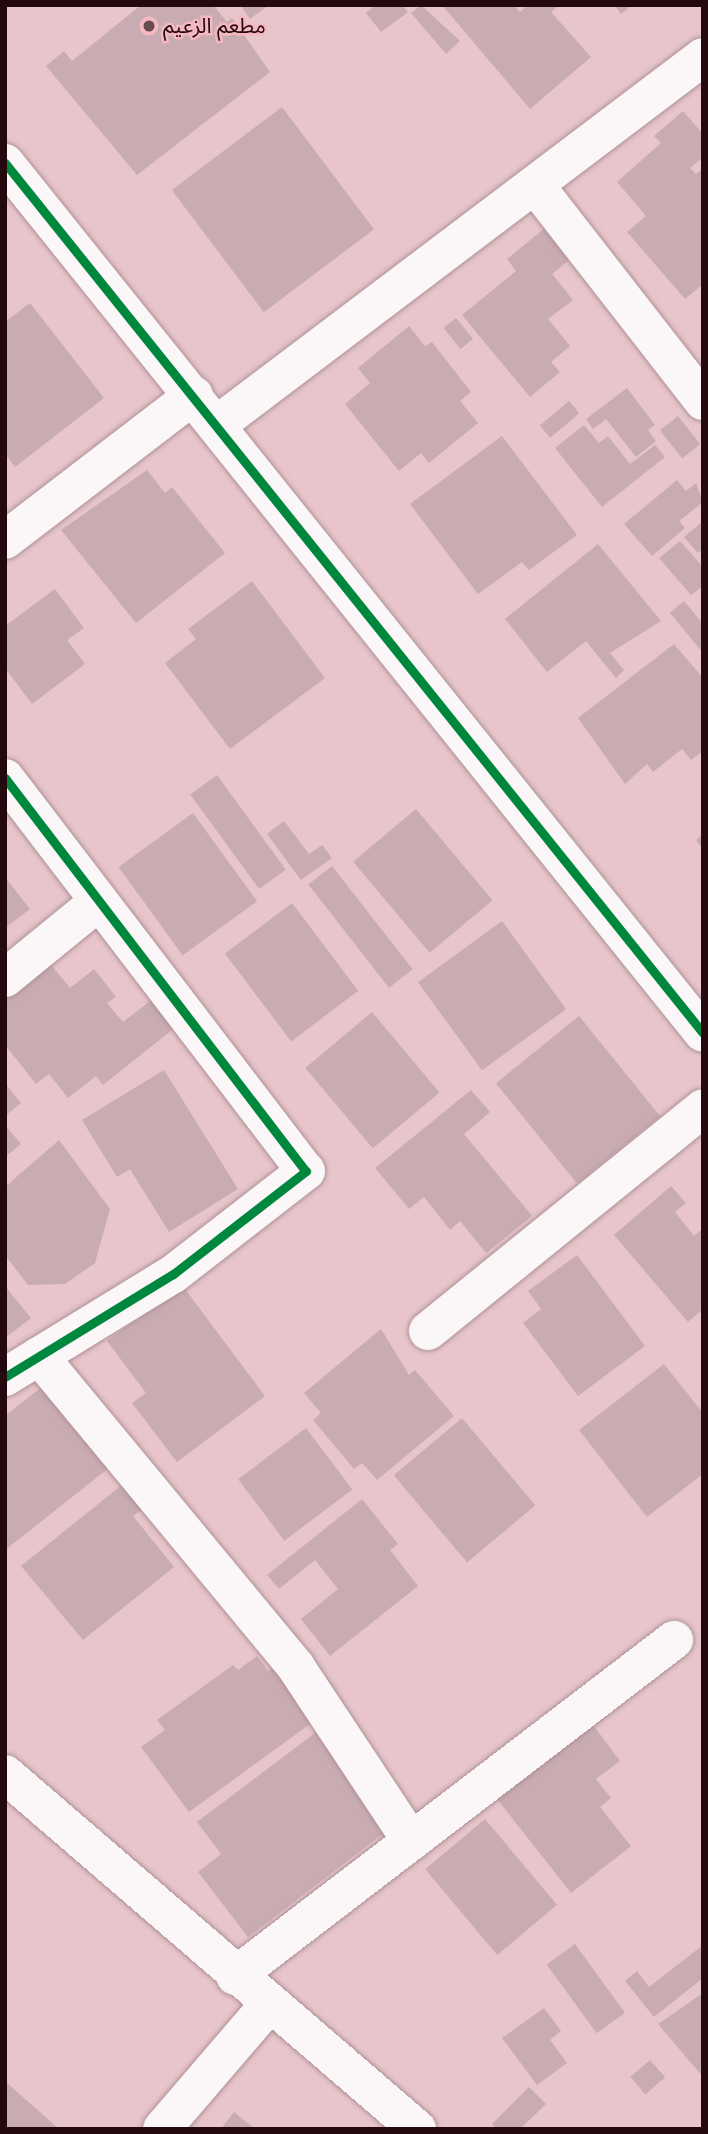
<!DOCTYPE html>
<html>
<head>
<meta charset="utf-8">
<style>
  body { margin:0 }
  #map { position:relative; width:708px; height:2134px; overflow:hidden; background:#e7c5ca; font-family:"Fira Sans","Noto Sans Arabic",sans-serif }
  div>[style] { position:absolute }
  .building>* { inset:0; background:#c9acb1; transform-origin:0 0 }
  .roads { filter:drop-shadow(0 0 2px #ad9196) drop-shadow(0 0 2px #ad9196) }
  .minor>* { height:38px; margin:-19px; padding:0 19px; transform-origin:19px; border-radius:19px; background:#fbf6f7 }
  .cycleway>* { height:9px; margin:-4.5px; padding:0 4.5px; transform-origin:4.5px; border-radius:4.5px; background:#00873e }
  .dots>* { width:19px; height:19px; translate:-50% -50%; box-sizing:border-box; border:4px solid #f5b7c0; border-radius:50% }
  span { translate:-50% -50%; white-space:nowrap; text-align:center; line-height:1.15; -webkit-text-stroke:5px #f5b7c0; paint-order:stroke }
  .poi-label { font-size:21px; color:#24090f }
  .left { translate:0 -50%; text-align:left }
  .frame { position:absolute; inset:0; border:7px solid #24090f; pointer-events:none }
</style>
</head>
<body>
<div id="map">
  <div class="building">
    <i style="clip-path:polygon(141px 5px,213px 5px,227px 22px,232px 18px,270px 72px,137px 175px,46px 66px,64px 51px,72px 61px)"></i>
    <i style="clip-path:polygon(240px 5px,269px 5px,250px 19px)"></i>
    <i style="clip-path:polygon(376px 5px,402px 5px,408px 12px,381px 32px,366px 13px)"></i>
    <i style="clip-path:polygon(421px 5px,460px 41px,446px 54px,411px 13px)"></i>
    <i style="clip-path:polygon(442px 5px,514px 5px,520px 12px,528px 5px,560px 5px,551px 12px,591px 57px,530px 109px)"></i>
    <i style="clip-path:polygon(614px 5px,632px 5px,621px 14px)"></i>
    <i style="left:282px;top:107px;width:153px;height:138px;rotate:53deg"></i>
    <i style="clip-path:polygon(683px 111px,703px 134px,703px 157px,690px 168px,696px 174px,703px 169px,703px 284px,685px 299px,627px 232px,646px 216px,617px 182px,661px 143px,654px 136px)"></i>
    <i style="clip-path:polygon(546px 227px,572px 258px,552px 274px,573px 300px,548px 319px,570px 346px,551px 362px,560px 372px,530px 397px,462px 315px,516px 271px,507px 259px)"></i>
    <i style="clip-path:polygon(30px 303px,104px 398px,15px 467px,5px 454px,5px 322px)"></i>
    <i style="left:456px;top:318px;width:27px;height:16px;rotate:51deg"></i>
    <i style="clip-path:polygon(409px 326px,425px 346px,432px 342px,471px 392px,460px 401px,478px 423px,429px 463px,421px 453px,399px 471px,345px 404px,370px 383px,358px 368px)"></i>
    <i style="clip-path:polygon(627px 388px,655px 425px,648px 430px,656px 441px,636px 457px,606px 419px,593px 429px,586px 419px)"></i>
    <i style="left:569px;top:401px;width:16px;height:38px;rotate:50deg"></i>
    <i style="left:678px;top:416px;width:36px;height:23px;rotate:52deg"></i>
    <i style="clip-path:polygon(584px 425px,599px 443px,608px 436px,630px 464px,655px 445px,665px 457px,602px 507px,555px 448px)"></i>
    <i style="clip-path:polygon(502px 436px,577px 535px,529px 570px,522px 562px,478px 594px,410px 504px)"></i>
    <i style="clip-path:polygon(147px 470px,165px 493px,172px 487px,225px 553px,136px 623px,61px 530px)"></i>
    <i style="clip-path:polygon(677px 480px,686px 491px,696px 483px,703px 502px,679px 521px,685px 528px,652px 556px,624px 524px)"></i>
    <i style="clip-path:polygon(703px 521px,703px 549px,698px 553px,684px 537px)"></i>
    <i style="clip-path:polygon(680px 541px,703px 567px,703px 586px,691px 595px,659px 558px)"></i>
    <i style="clip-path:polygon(598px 544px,661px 621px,610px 653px,624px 670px,616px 678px,586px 641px,547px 672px,505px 619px)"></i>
    <i style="clip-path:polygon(252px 581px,325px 678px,230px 749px,165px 663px,196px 639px,188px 629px)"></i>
    <i style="clip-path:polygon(55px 589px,84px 628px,67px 640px,85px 664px,32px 704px,5px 668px,5px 626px)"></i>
    <i style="clip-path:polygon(684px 601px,703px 624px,703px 653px,670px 613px)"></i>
    <i style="clip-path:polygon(674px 644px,703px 678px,703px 751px,691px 760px,682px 749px,653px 772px,647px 764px,625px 784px,578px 718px)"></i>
    <i style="left:217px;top:775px;width:117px;height:33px;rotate:54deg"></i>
    <i style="left:416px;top:809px;width:119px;height:82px;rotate:50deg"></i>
    <i style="left:193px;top:813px;width:109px;height:92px;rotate:54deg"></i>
    <i style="clip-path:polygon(284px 821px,309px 854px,322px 845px,332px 858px,301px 880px,267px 834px)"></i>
    <i style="clip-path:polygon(703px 834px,703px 849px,696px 840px)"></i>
    <i style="left:332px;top:866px;width:131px;height:30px;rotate:52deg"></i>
    <i style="clip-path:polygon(5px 877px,30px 909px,5px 928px)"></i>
    <i style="left:292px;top:903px;width:110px;height:84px;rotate:53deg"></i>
    <i style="left:502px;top:921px;width:109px;height:104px;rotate:54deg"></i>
    <i style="clip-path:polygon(48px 961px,70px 988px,94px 969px,116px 997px,107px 1003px,123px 1022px,154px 998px,177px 1026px,103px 1085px,96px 1076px,68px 1098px,49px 1074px,36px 1084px,5px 1045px,5px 994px)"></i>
    <i style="left:372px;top:1012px;width:105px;height:87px;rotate:50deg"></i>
    <i style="left:579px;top:1016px;width:129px;height:107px;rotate:51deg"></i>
    <i style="clip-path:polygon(164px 1070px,238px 1189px,169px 1232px,130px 1169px,117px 1177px,82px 1120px)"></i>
    <i style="clip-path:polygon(5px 1083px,21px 1103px,5px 1116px)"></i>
    <i style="clip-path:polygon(471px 1090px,490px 1112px,464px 1134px,532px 1216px,486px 1253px,460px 1221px,450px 1230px,424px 1197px,409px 1209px,375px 1168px)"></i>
    <i style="clip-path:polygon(5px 1125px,21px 1144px,5px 1157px)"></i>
    <i style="clip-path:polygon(59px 1140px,110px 1209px,95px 1263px,65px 1284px,28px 1285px,5px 1255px,5px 1187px)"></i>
    <i style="clip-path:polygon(671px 1186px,686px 1203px,675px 1212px,694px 1236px,703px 1228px,703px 1309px,688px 1322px,614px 1235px)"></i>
    <i style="clip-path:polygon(577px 1255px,645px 1346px,578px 1396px,523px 1323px,541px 1309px,528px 1291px)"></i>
    <i style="clip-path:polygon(182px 1285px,265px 1396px,177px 1462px,132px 1403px,146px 1393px,107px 1341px)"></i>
    <i style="clip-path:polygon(5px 1286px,31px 1318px,5px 1338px)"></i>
    <i style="clip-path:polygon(381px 1329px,409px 1375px,415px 1370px,454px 1416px,377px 1480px,362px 1463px,354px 1469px,313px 1420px,321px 1413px,304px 1393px)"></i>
    <i style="clip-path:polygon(664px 1364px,703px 1413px,703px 1474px,647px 1517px,579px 1430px)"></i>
    <i style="clip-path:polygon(48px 1382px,114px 1464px,5px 1550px,5px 1416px)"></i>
    <i style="left:462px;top:1418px;width:114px;height:89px;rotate:50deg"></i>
    <i style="left:306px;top:1428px;width:77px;height:85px;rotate:53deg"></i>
    <i style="clip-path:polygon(123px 1484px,143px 1509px,133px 1516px,174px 1567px,83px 1640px,21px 1566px)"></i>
    <i style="clip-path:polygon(362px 1499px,398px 1544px,390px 1550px,418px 1586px,330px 1656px,301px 1619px,338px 1589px,315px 1560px,279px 1589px,267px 1575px)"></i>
    <i style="clip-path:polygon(257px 1656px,268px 1671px,276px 1665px,317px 1719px,189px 1812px,141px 1747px,165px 1730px,157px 1720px,233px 1665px,238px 1670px)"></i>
    <i style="clip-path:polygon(593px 1725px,620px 1761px,596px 1779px,611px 1798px,600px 1807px,631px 1846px,571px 1893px,497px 1799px)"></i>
    <i style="clip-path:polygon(315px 1733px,389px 1829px,248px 1937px,198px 1872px,221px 1854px,197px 1822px)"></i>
    <i style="left:485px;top:1819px;width:112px;height:78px;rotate:50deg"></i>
    <i style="left:575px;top:1944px;width:85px;height:35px;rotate:54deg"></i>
    <i style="clip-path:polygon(703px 1945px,703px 1978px,654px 2017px,625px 1981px,637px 1971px,649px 1987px)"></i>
    <i style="clip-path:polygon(703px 1993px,703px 2077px,658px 2024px)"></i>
    <i style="clip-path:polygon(544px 2008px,561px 2031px,550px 2040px,567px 2063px,537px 2085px,502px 2038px)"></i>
    <i style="left:650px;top:2060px;width:23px;height:26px;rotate:49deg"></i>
    <i style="clip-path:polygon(5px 2081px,59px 2129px,5px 2129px)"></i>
    <i style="clip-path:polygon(529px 2087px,546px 2104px,520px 2129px,496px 2129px,492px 2124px)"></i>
    <i style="clip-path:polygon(234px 2112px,255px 2129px,221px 2129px)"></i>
  </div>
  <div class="roads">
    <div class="minor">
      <i style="left:5px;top:163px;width:1115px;rotate:51.26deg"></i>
      <i style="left:535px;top:185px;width:274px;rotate:52.1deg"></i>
      <i style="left:218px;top:424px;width:608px;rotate:-37.11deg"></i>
      <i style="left:5px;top:540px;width:238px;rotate:-37.5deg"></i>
      <i style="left:5px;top:778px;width:495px;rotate:52.6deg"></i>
      <i style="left:306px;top:1171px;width:168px;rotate:142.2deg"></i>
      <i style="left:173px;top:1274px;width:197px;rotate:148.5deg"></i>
      <i style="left:5px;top:978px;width:119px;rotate:-39.2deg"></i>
      <i style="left:428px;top:1331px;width:354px;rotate:-39deg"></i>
      <i style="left:39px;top:1356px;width:403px;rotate:50.4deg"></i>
      <i style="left:296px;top:1667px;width:209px;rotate:56.5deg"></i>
      <i style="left:5px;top:1774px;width:544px;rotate:40.75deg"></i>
      <i style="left:235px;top:1976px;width:553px;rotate:-37.43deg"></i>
      <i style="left:162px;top:2129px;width:165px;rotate:-49.4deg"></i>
    </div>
  </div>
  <div class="cycleway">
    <i style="left:5px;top:163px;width:1115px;rotate:51.26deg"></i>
    <i style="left:5px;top:778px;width:495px;rotate:52.6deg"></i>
    <i style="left:306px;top:1171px;width:168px;rotate:142.2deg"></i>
    <i style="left:173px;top:1274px;width:197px;rotate:148.5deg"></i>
  </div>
  <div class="dots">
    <i style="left:149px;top:26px;background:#684b50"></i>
  </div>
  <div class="poi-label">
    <span class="left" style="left:163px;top:26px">مطعم الزعيم</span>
  </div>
  <div class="frame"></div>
</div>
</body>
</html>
